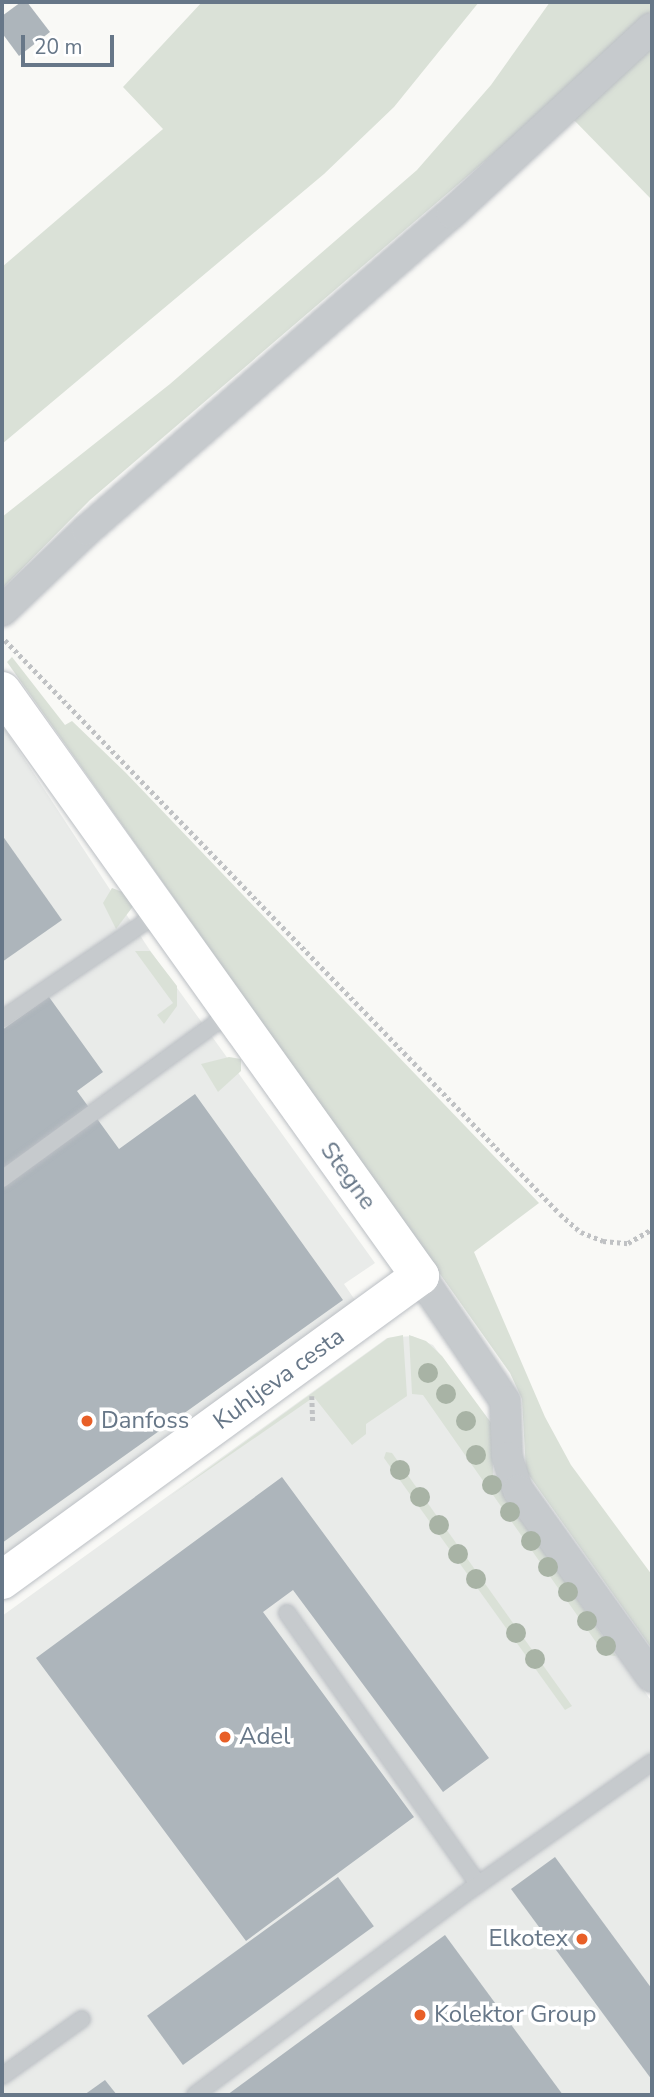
<!DOCTYPE html>
<html>
<head>
<meta charset="utf-8">
<style>
  body { margin:0 }
  #map { position:relative; width:654px; height:2097px; overflow:hidden; background:#f9f9f6; font-family:"Nunito Sans",sans-serif }
  div>[style] { position:absolute }
  .built>* { inset:0; background:#e9ebe9 }
  .green>* { inset:0; background:#dae1d7 }
  .building>* { inset:0; background:#adb5bb; transform-origin:0 0 }
  .path>* { height:4.5px; margin-top:-2.25px; transform-origin:0; background:repeating-linear-gradient(90deg,#c0c2c4 0 3.5px,transparent 0 7px) }
  .roads { filter:drop-shadow(0 0 2px #bbbfc4) drop-shadow(0 0 2px #bbbfc4) }
  .lane>* { height:16px; margin:-8px; padding:0 8px; transform-origin:8px; border-radius:8px; background:#c6cacd }
  .street>* { height:30px; margin:-15px; padding:0 15px; transform-origin:15px; border-radius:15px; background:#c6cacd }
  .secondary>* { height:38px; margin:-19px; padding:0 19px; transform-origin:19px; border-radius:19px; background:#fff }
  .trees>* { width:20px; height:20px; margin:-10px; border-radius:50%; background:#a8b3a5 }
  .dots>* { width:19px; height:19px; translate:-50% -50%; box-sizing:border-box; border:4px solid #fff; border-radius:50% }
  span { translate:-50% -50%; white-space:nowrap; text-align:center; line-height:1.15; -webkit-text-stroke:7px #fff; paint-order:stroke }
  .street-label { font-size:24px; color:#677788 }
  .poi-label { font-size:24px; color:#677788 }
  .left { translate:0 -50%; text-align:left }
  .right { translate:-100% -50%; text-align:right }
  .frame { position:absolute; inset:0; border:4px solid #677788; pointer-events:none }
  .scale { position:absolute; left:21px; top:35px; width:93px; height:32px; box-sizing:border-box; border:4px solid #677788; border-top:0; padding-left:9px; font-size:21px; line-height:24px; white-space:nowrap; color:#677788; -webkit-text-stroke:5px #fff; paint-order:stroke }
</style>
</head>
<body>
<div id="map">
  <div class="built">
    <i style="clip-path:polygon(2px 725px,149px 949px,375px 1263px,344px 1284px,357px 1303px,2px 1556px)"></i>
    <i style="clip-path:polygon(412px 1336px,433px 1345px,472px 1398px,497px 1482px,652px 1702px,652px 2095px,2px 2095px,2px 1616px,387px 1338px)"></i>
  </div>
  <div class="green">
    <i style="clip-path:polygon(202px 2px,479px 2px,394px 107px,324px 174px,2px 444px,2px 267px,163px 129px,123px 87px)"></i>
    <i style="clip-path:polygon(550px 2px,652px 2px,652px 10px,624px 42px,90px 500px,2px 589px,2px 517px,170px 384px,417px 170px,491px 85px)"></i>
    <i style="clip-path:polygon(652px 42px,652px 200px,572px 118px)"></i>
    <i style="clip-path:polygon(12px 657px,65px 725px,72px 721px,125px 772px,539px 1203px,474px 1252px,545px 1417px,571px 1465px,652px 1575px,652px 1649px,526px 1471px,522px 1399px,510px 1373px,7px 662px)"></i>
    <i style="clip-path:polygon(112px 888px,125px 893px,134px 905px,116px 929px,103px 903px)"></i>
    <i style="clip-path:polygon(135px 951px,150px 951px,177px 986px,177px 1006px,164px 1024px,157px 1015px,173px 1003px)"></i>
    <i style="clip-path:polygon(229px 1057px,241px 1059px,241px 1071px,218px 1092px,201px 1064px)"></i>
    <i style="clip-path:polygon(403px 1335px,407px 1396px,366px 1424px,366px 1434px,352px 1445px,314px 1397px,169px 1497px,388px 1338px)"></i>
    <i style="clip-path:polygon(409px 1335px,426px 1341px,442px 1356px,492px 1424px,493px 1475px,616px 1656px,605px 1655px,423px 1395px,412px 1394px)"></i>
    <i style="clip-path:polygon(386px 1452px,392px 1453px,572px 1706px,565px 1710px,384px 1458px)"></i>
  </div>
  <div class="building">
    <i style="clip-path:polygon(21px 2px,27px 2px,50px 32px,19px 56px,2px 33px,2px 16px)"></i>
    <i style="clip-path:polygon(2px 835px,62px 920px,2px 962px)"></i>
    <i style="clip-path:polygon(49px 997px,103px 1072px,77px 1091px,119px 1149px,195px 1094px,343px 1300px,2px 1543px,2px 1030px)"></i>
    <i style="clip-path:polygon(282px 1477px,489px 1758px,443px 1792px,293px 1590px,263px 1612px,414px 1817px,246px 1941px,36px 1658px)"></i>
    <i style="clip-path:polygon(555px 1857px,652px 1989px,652px 2080px,511px 1889px)"></i>
    <i style="left:338px;top:1877px;width:61px;height:236px;rotate:54deg"></i>
    <i style="clip-path:polygon(445px 1935px,563px 2095px,227px 2095px)"></i>
    <i style="clip-path:polygon(105px 2080px,117px 2095px,84px 2095px)"></i>
  </div>
  <div class="path">
    <i style="left:5px;top:640px;width:798px;rotate:45.96deg"></i>
    <i style="left:560px;top:1214px;width:28px;rotate:41deg"></i>
    <i style="left:581px;top:1232px;width:24px;rotate:22deg"></i>
    <i style="left:603px;top:1241px;width:25px;rotate:5deg"></i>
    <i style="left:628px;top:1243px;width:28px;rotate:-30deg"></i>
    <i style="left:312px;top:1396px;width:27px;rotate:88deg"></i>
  </div>
  <div class="roads">
    <div class="lane">
      <i style="left:2px;top:1019px;width:191px;rotate:-34.1deg"></i>
      <i style="left:2px;top:1179px;width:283px;rotate:-36.1deg"></i>
      <i style="left:287px;top:1613px;width:332px;rotate:54.8deg"></i>
      <i style="left:2px;top:2076px;width:98px;rotate:-35.5deg"></i>
      <i style="left:195px;top:2095px;width:334px;rotate:-36.7deg"></i>
      <i style="left:463px;top:1895px;width:231px;rotate:-35.1deg"></i>
    </div>
    <div class="street">
      <i style="left:2px;top:611px;width:117px;rotate:-43.6deg"></i>
      <i style="left:87px;top:530px;width:483px;rotate:-41deg"></i>
      <i style="left:452px;top:213px;width:272px;rotate:-42.8deg"></i>
      <i style="left:420px;top:1276px;width:151px;rotate:55.8deg"></i>
      <i style="left:505px;top:1401px;width:56px;rotate:88deg"></i>
      <i style="left:507px;top:1457px;width:35px;rotate:72deg"></i>
      <i style="left:518px;top:1490px;width:230px;rotate:54.4deg"></i>
    </div>
    <div class="secondary">
      <i style="left:2px;top:691px;width:719px;rotate:54.45deg"></i>
      <i style="left:420px;top:1276px;width:517px;rotate:143.97deg"></i>
    </div>
  </div>
  <div class="trees">
    <i style="left:428px;top:1373px"></i>
    <i style="left:446px;top:1394px"></i>
    <i style="left:466px;top:1421px"></i>
    <i style="left:476px;top:1455px"></i>
    <i style="left:400px;top:1470px"></i>
    <i style="left:492px;top:1485px"></i>
    <i style="left:420px;top:1497px"></i>
    <i style="left:510px;top:1512px"></i>
    <i style="left:439px;top:1525px"></i>
    <i style="left:531px;top:1541px"></i>
    <i style="left:458px;top:1554px"></i>
    <i style="left:548px;top:1567px"></i>
    <i style="left:476px;top:1579px"></i>
    <i style="left:568px;top:1592px"></i>
    <i style="left:587px;top:1621px"></i>
    <i style="left:516px;top:1633px"></i>
    <i style="left:606px;top:1646px"></i>
    <i style="left:535px;top:1659px"></i>
  </div>
  <div class="dots">
    <i style="left:87px;top:1421px;background:#e85f27"></i>
    <i style="left:225px;top:1737px;background:#e85f27"></i>
    <i style="left:582px;top:1939px;background:#e85f27"></i>
    <i style="left:420px;top:2015px;background:#e85f27"></i>
  </div>
  <div class="street-label">
    <span style="left:348px;top:1176px;rotate:54deg">Stegne</span>
    <span style="left:279px;top:1379px;rotate:-36deg">Kuhljeva cesta</span>
  </div>
  <div class="poi-label">
    <span class="left" style="left:101px;top:1421px">Danfoss</span>
    <span class="left" style="left:239px;top:1737px">Adel</span>
    <span class="right" style="left:568px;top:1939px">Elkotex</span>
    <span class="left" style="left:434px;top:2015px">Kolektor Group</span>
  </div>
  <div class="frame"></div>
  <div class="scale">20 m</div>
</div>
</body>
</html>
